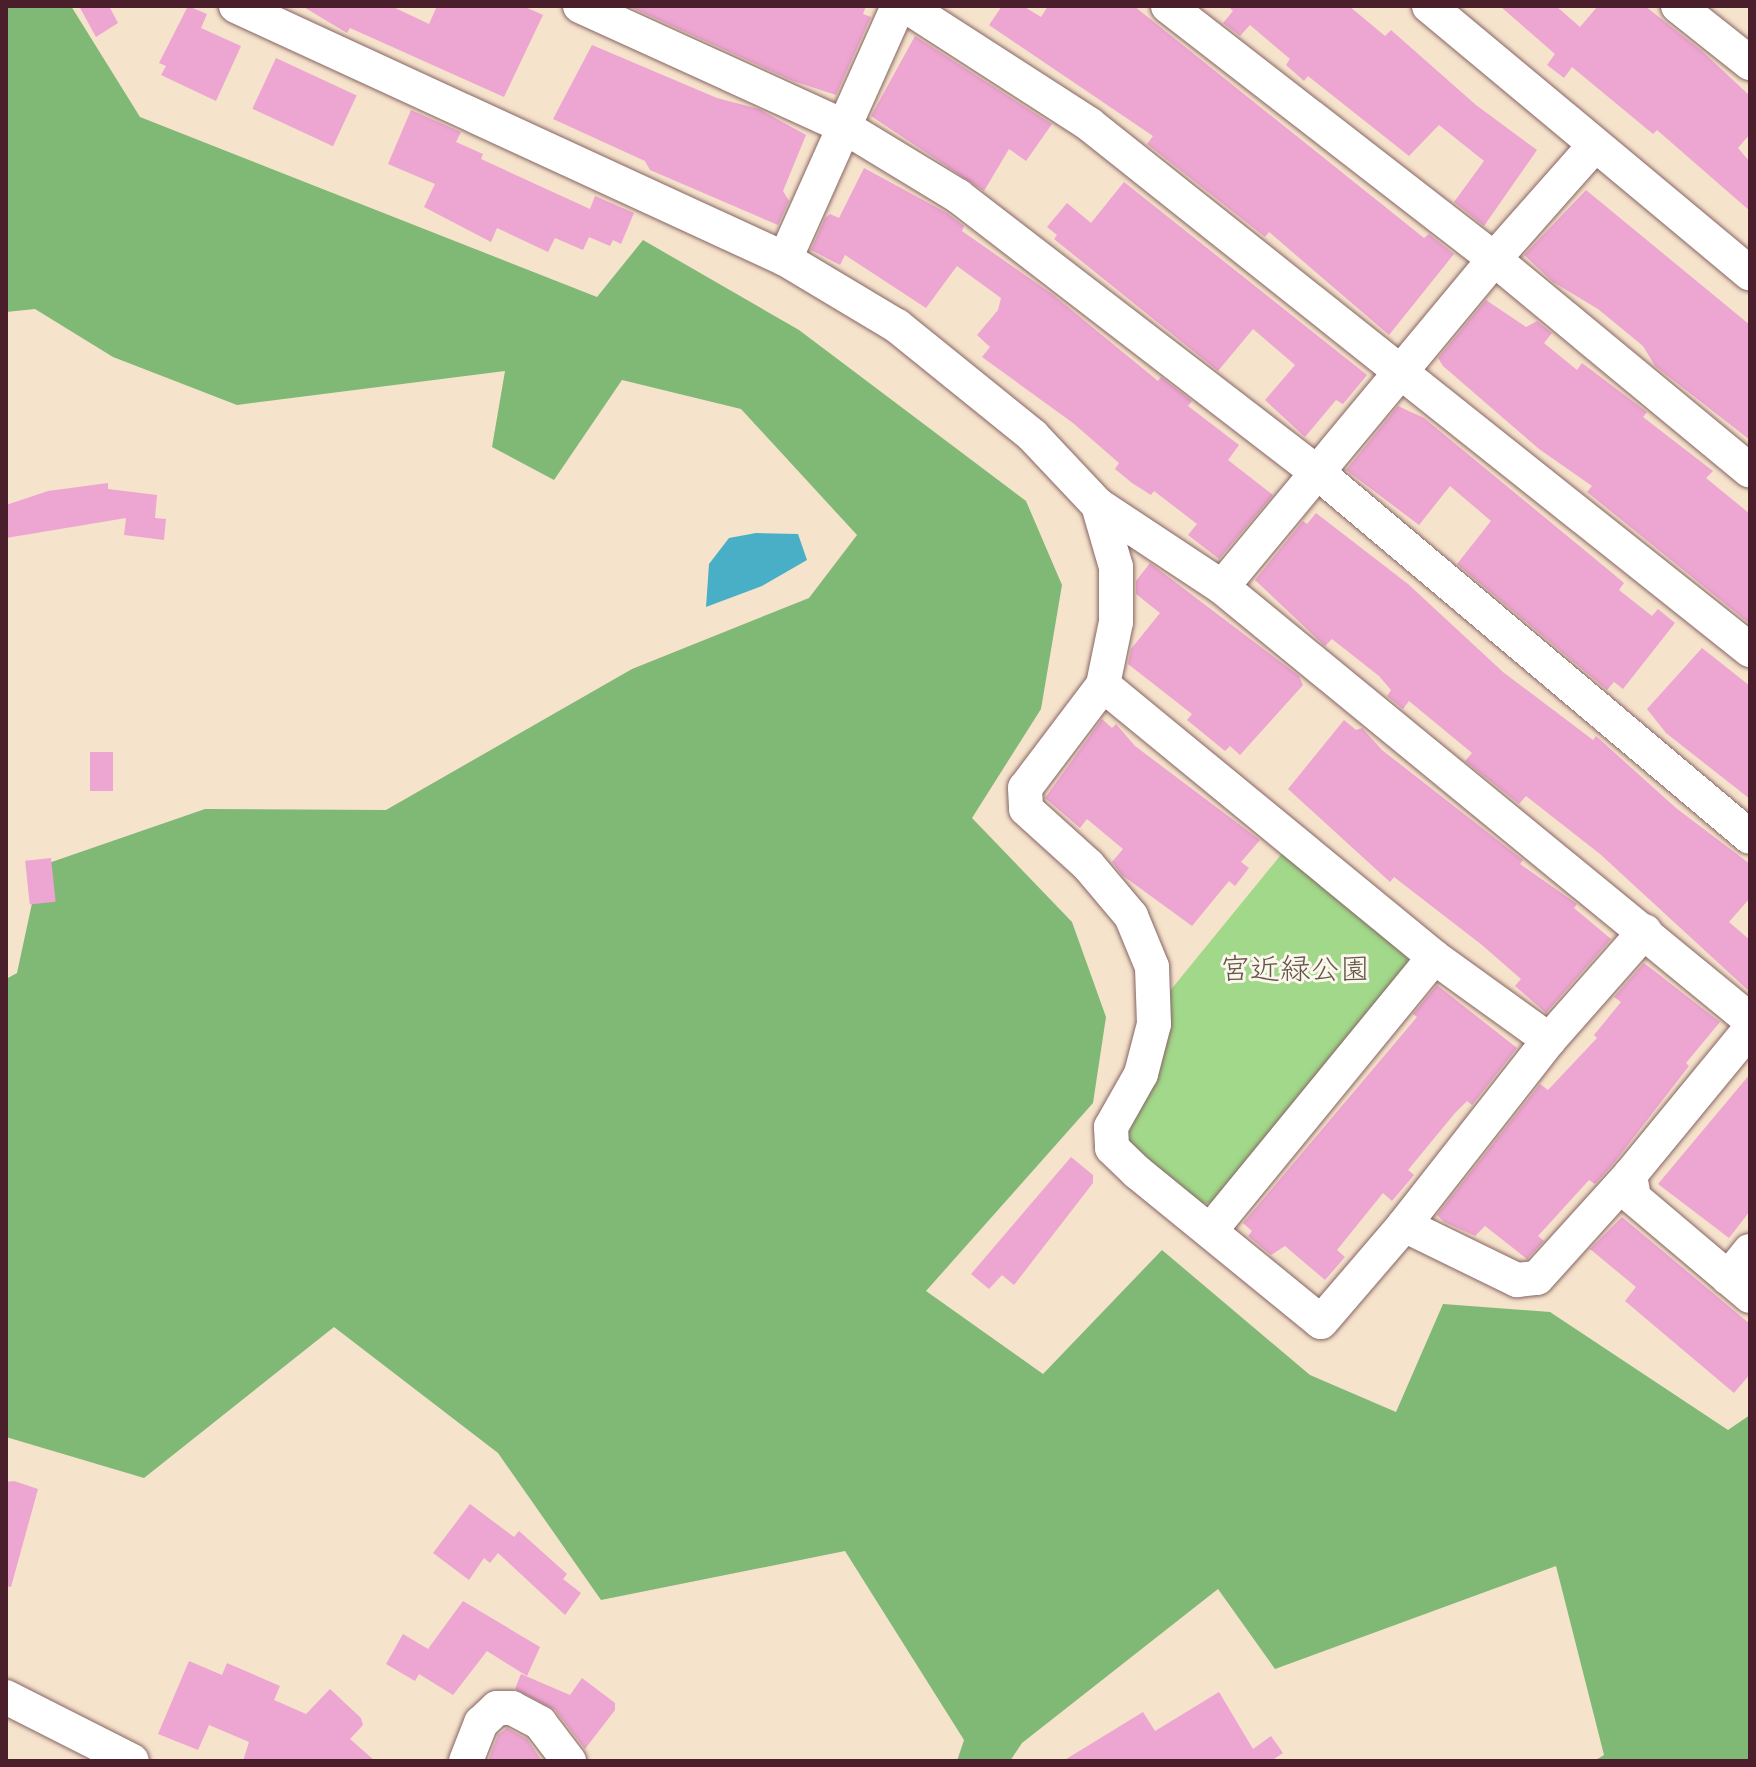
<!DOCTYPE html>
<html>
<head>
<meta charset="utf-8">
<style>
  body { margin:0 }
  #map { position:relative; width:1756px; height:1767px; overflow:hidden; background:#f6e3cc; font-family:Dekko,"Klee One",sans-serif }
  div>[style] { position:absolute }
  .green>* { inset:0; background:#a1d88a }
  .forest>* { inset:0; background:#80b876 }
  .water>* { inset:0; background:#48afc7 }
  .building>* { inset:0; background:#eda5d1; transform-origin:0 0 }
  .roads { filter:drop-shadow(0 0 2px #866463) drop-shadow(0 0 2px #866463) }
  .minor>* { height:34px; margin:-17px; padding:0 17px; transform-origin:17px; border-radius:17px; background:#fff }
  span { translate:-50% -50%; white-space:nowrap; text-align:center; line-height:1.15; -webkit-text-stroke:6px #fbf7ec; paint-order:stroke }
  .park-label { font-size:30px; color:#645648 }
  .frame { position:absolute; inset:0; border:8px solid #4a1f2b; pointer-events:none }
</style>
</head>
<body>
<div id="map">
  <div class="green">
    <i style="clip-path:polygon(1284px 851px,1406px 948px,1409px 973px,1218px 1202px,1196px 1204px,1125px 1149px,1124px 1123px,1169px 992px)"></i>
  </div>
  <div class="forest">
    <i style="clip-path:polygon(6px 6px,71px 6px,140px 117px,597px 297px,643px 240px,799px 330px,1026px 501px,1062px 585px,1041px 709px,972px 818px,1072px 922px,1106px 1017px,1093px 1103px,926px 1291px,1043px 1374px,1162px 1250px,1310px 1375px,1396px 1412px,1443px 1304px,1550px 1312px,1728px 1430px,1750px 1415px,1750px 1761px,1594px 1761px,1604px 1755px,1556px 1566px,1275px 1669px,1218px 1589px,1022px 1743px,1010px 1761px,957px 1761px,964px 1740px,845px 1551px,601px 1600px,498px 1453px,334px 1327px,144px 1478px,6px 1437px,6px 979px,17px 973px,40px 866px,205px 809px,386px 810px,632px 669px,809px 598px,857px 535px,741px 409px,622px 380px,554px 480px,492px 447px,505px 371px,237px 405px,113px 357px,35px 309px,6px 312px)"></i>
  </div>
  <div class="water">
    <i style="clip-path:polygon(756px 533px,798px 534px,807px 560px,762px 586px,706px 607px,709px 564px,729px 538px)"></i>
  </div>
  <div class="building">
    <i style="clip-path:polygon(79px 6px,109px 6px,118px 23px,96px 37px)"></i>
    <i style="clip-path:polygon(188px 6px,207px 14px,201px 28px,241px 46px,216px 101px,161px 75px,166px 66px,159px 63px)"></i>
    <i style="clip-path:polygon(302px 6px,391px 6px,429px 24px,437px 6px,523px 6px,543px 15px,504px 97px,350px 28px,347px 33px)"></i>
    <i style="clip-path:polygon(628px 6px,866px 6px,863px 14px,871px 17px,836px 95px,793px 81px)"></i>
    <i style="clip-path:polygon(1002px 6px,1023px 6px,1041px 17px,1048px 6px,1134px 6px,1424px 238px,1429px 234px,1454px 254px,1389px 335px,1269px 232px,1265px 237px,1147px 144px,1153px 136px,989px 25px)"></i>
    <i style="clip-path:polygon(1228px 6px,1349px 6px,1385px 36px,1391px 30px,1476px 105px,1537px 150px,1484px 226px,1454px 202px,1484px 161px,1439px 125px,1409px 156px,1308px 76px,1304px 81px,1286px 65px,1290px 59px,1250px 25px,1240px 36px,1223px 23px,1233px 11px)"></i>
    <i style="clip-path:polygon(1500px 6px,1556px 6px,1580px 27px,1598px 6px,1645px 6px,1702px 51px,1750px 96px,1750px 134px,1738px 148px,1750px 162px,1750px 211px,1657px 130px,1653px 134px,1572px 67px,1564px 78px,1547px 65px,1555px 54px)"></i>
    <i style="clip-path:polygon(915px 36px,1052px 124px,1026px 161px,1009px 149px,984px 191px,871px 116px)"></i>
    <i style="clip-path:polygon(592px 45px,717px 98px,759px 109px,806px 135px,783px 191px,789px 201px,778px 225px,650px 170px,645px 161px,553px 119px)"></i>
    <i style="left:276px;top:58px;width:89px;height:56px;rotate:25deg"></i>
    <i style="clip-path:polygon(411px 110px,461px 132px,456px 142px,483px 154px,481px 159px,590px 209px,595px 196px,634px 213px,621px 244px,613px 240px,610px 246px,589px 237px,583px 250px,555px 238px,548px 252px,497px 228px,491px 242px,424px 207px,435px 184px,388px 164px)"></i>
    <i style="clip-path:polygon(864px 168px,947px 213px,964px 226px,962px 231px,1052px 294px,1158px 381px,1161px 377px,1192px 401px,1188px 406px,1239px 445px,1228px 460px,1273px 495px,1219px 559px,1188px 535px,1197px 524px,1154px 491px,1151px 495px,1132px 483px,1115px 469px,1119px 463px,1073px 423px,982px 357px,990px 347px,977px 335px,998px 310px,1001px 298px,957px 266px,926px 308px,845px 255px,840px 265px,811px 250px,825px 218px,830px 214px,839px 218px)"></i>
    <i style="clip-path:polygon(1124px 182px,1367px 375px,1343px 404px,1336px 400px,1305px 437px,1265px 400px,1295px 365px,1253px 329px,1218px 371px,1054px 239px,1057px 235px,1047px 227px,1067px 203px,1091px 223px)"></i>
    <i style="clip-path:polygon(1586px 190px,1750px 325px,1750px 440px,1655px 366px,1643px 346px,1598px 309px,1553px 282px,1524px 255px)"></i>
    <i style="clip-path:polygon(1486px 300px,1526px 327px,1537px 321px,1552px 333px,1544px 343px,1577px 370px,1582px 363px,1647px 412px,1643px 417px,1713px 471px,1706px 478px,1750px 514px,1750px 624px,1587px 492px,1592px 486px,1539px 449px,1443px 366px,1438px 358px)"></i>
    <i style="clip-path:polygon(1398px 406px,1424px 418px,1611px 572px,1624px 583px,1619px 590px,1652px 616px,1658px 609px,1675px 623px,1623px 689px,1614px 682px,1607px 690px,1457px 564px,1491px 521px,1450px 486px,1419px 525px,1346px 470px)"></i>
    <i style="clip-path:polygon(108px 483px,108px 489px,157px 495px,155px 518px,166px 519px,164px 540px,124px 535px,126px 518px,6px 538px,6px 505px,48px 491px)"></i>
    <i style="clip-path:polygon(1316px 513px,1408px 584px,1503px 672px,1593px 740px,1596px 736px,1676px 808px,1750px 864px,1750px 898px,1729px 922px,1750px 940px,1750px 992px,1600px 854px,1526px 796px,1519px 804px,1465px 761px,1472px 753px,1409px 701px,1403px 709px,1387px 696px,1391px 690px,1379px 676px,1332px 639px,1325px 646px,1255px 580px,1303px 521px,1307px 524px)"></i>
    <i style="clip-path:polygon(1150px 563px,1299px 676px,1303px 685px,1240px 755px,1230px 746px,1225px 751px,1187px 720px,1192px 714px,1128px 664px,1131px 649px,1160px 613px,1136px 594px,1136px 581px)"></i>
    <i style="clip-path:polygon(1702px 648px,1750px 686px,1750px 799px,1666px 733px,1647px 709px)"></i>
    <i style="clip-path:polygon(1102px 719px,1112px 728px,1116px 724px,1135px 746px,1260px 840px,1241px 862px,1249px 868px,1235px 886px,1229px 881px,1192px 926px,1122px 875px,1112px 862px,1123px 849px,1087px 819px,1080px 828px,1045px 798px)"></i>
    <i style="clip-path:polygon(1344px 720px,1356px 730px,1362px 728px,1382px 750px,1523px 860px,1520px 864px,1577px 904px,1574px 908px,1611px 939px,1546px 1013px,1515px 986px,1521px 979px,1482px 945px,1394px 877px,1390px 882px,1288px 789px)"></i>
    <i style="left:90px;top:752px;width:23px;height:39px"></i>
    <i style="left:51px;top:858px;width:44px;height:26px;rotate:84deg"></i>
    <i style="clip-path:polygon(1644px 963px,1720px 1022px,1686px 1063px,1689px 1066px,1613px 1164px,1595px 1184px,1589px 1180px,1538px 1236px,1544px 1241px,1527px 1259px,1485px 1226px,1475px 1236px,1444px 1222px,1437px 1215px,1540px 1084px,1548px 1090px,1597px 1038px,1594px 1035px,1621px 1002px,1614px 997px)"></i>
    <i style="clip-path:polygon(1437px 985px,1517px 1048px,1472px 1105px,1467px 1101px,1455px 1113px,1408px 1170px,1414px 1175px,1392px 1201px,1383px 1193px,1337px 1250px,1345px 1257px,1325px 1280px,1285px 1246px,1271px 1255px,1248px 1236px,1252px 1231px,1243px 1223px,1417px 1017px,1413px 1014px)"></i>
    <i style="clip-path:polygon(1750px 1074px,1750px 1211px,1729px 1238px,1658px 1184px)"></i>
    <i style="clip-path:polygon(1071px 1157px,1093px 1175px,1093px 1183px,1014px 1285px,1002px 1275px,989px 1289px,971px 1274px)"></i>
    <i style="clip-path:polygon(1622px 1217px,1750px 1324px,1750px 1374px,1734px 1393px,1625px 1301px,1636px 1287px,1590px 1249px)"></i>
    <i style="clip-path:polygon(14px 1481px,38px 1489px,11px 1587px,6px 1586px,6px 1482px)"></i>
    <i style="clip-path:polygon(470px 1504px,514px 1537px,519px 1531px,567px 1574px,563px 1579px,581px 1593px,565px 1615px,498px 1553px,490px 1563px,484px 1558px,469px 1580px,433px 1553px)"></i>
    <i style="clip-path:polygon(463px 1601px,540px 1647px,527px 1676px,487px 1651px,453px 1695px,419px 1674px,415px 1681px,386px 1664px,403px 1634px,428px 1649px)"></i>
    <i style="clip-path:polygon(189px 1661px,222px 1675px,227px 1663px,280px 1686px,274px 1700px,306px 1714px,330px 1689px,361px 1718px,363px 1725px,350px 1739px,375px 1761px,243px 1761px,249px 1742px,209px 1725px,198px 1750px,158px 1734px)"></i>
    <i style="clip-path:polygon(521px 1674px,570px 1695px,582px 1678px,615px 1703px,615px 1710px,585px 1749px,555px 1710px,515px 1689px)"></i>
    <i style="clip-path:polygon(1219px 1692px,1253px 1749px,1271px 1736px,1283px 1753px,1271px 1761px,1063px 1761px,1143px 1712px,1155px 1731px)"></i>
    <i style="clip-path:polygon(507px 1728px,527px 1739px,542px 1761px,488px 1761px,498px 1735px)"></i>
  </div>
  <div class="roads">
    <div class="minor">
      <i style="left:236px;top:6px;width:604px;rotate:24.74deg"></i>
      <i style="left:785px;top:259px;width:131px;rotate:30.9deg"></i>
      <i style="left:897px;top:326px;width:174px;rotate:38.9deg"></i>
      <i style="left:1032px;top:435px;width:96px;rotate:46.7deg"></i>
      <i style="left:1098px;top:505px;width:65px;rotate:73.8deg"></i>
      <i style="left:1116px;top:567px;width:55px;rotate:90deg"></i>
      <i style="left:1116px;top:622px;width:64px;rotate:101.7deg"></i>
      <i style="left:1103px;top:685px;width:129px;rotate:127.1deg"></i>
      <i style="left:1025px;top:788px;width:21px;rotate:87deg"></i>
      <i style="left:1026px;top:809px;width:84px;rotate:42.1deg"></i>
      <i style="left:1088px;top:865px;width:67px;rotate:49.9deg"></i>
      <i style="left:1131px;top:916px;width:55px;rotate:67.6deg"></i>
      <i style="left:1152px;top:967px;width:57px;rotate:88deg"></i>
      <i style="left:1154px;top:1024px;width:52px;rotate:104.6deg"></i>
      <i style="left:1141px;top:1074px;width:61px;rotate:119.5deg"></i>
      <i style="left:1111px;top:1127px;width:21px;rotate:87deg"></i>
      <i style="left:1112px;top:1148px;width:35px;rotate:44deg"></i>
      <i style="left:1137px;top:1172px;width:237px;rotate:39.2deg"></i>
      <i style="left:1321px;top:1322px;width:128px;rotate:-49.4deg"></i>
      <i style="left:1404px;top:1225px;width:126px;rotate:26deg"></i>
      <i style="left:1517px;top:1280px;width:20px;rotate:-6deg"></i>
      <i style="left:1537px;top:1278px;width:139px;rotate:-47.9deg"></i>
      <i style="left:580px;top:6px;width:289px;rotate:24.5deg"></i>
      <i style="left:843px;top:126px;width:135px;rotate:31.3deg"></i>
      <i style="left:958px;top:196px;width:453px;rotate:37.6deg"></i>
      <i style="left:1317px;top:472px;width:566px;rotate:40.13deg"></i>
      <i style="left:906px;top:6px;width:218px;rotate:32.8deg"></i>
      <i style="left:1089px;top:124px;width:845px;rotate:38.51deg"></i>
      <i style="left:1168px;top:6px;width:413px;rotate:37.8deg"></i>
      <i style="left:1494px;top:259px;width:332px;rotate:39.6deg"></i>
      <i style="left:1429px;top:6px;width:418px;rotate:39.8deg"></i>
      <i style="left:1678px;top:6px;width:92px;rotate:38.4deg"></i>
      <i style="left:785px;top:259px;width:277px;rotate:-65.9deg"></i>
      <i style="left:1098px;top:505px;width:149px;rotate:33.5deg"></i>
      <i style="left:1222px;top:587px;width:683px;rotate:39.35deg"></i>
      <i style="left:1222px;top:587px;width:426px;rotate:-50.3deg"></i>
      <i style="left:1494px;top:259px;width:152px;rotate:-48.5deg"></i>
      <i style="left:1103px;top:685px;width:428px;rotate:39.4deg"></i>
      <i style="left:1434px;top:957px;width:142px;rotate:35.8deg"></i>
      <i style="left:1750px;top:1029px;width:189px;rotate:129.4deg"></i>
      <i style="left:1630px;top:1175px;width:23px;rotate:80deg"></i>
      <i style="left:1634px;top:1198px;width:152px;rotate:40.2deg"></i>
      <i style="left:1404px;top:1225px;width:235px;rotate:-51.9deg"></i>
      <i style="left:1549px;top:1040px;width:145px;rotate:-48.6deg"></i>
      <i style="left:1210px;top:1231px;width:354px;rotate:-50.7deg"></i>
      <i style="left:1728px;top:1278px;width:35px;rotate:-51deg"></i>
      <i style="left:6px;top:1697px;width:141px;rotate:26.9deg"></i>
      <i style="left:466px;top:1761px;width:41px;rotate:-68.5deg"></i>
      <i style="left:481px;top:1723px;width:22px;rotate:-43deg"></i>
      <i style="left:497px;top:1708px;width:15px"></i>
      <i style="left:512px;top:1708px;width:32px;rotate:28deg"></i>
      <i style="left:540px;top:1723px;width:48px;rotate:52.7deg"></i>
    </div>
  </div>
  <div class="park-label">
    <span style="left:1295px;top:974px">宮近緑公園</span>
  </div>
  <div class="frame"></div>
</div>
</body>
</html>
